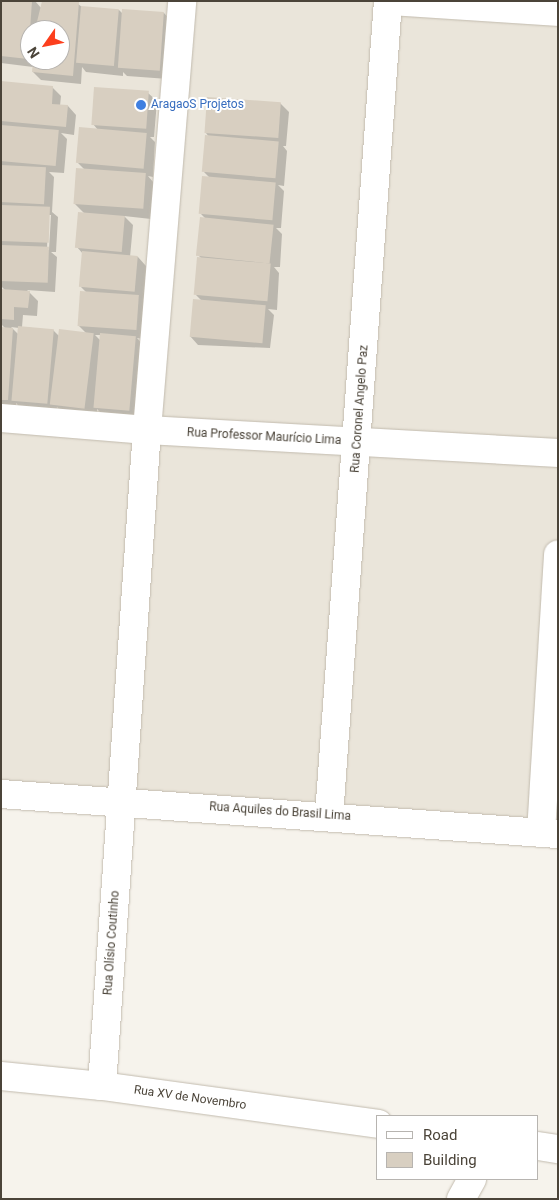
<!DOCTYPE html>
<html>
<head>
<meta charset="utf-8">
<style>
  body { margin:0 }
  #map { position:relative; width:559px; height:1200px; overflow:hidden; background:#f6f3ec; font-family:Roboto,sans-serif }
  div>[style] { position:absolute }
  .residential>* { inset:0; background:#eae5da }
  .shadow>* { inset:0; background:#0003 }
  .building>* { inset:0; background:#d8cfc1; transform-origin:0 0 }
  .roads { filter:drop-shadow(0 0 1px #c2bbae) drop-shadow(0 0 1px #c2bbae) }
  .minor>* { height:28px; margin:-14px; padding:0 14px; transform-origin:14px; border-radius:14px; background:#fff }
  .dots>* { width:14px; height:14px; translate:-50% -50%; box-sizing:border-box; border:2px solid #fff; border-radius:50% }
  span { translate:-50% -50%; white-space:nowrap; text-align:center; line-height:1.15; -webkit-text-stroke:4px #fff; paint-order:stroke }
  .shop-label { font-size:12px; color:#366cbe }
  .left { translate:0 -50%; text-align:left }
  .street-label { font-size:12px; color:#4b4439 }
  .frame { position:absolute; inset:0; border:2px solid #4b4439; pointer-events:none }
  .legend { position:absolute; left:376px; top:1115px; width:162px; height:65px; box-sizing:border-box; background:#fff; border:1px solid #b7b4b0; margin:0; padding:6px 9px; list-style:none; font-size:15px; color:#4b4439 }
  .legend li { display:flex; align-items:center; gap:10px; height:25px }
  .legend b { width:25px; border:1px solid #b7b4b0 }
  .north { position:absolute; left:20px; top:20px; width:50px; height:50px; box-sizing:border-box; background:#fff; border:1px solid #b7b4b0; border-radius:50%; rotate:237deg; font-size:14px; font-weight:700; line-height:20px; text-align:center; color:#4b4439 }
  .north::after { content:''; display:block; margin:auto; width:18px; height:22px; background:#fc3f1d; clip-path:polygon(50% 0,100% 100%,50% 72%,0 100%) }
</style>
</head>
<body>
<div id="map">
  <div class="residential">
    <i style="clip-path:polygon(evenodd,1px 1px,558px 1px,558px 570px,541px 833px,1px 798px,1px 1px,30px 30px,60px 30px,60px 60px,30px 60px,30px 30px)"></i>
  </div>
  <div class="shadow">
    <i style="clip-path:polygon(evenodd,1px 1px,35px 1px,42px 9px,78px 4px,82px 7px,119px 10px,123px 14px,164px 13px,172px 22px,168px 79px,127px 76px,123px 72px,123px 76px,86px 72px,82px 67px,81px 84px,41px 80px,33px 72px,33px 67px,1px 63px,1px 1px,30px 30px,60px 30px,60px 60px,30px 60px,30px 30px)"></i>
    <i style="clip-path:polygon(evenodd,1px 83px,52px 87px,61px 96px,60px 106px,68px 106px,76px 115px,74px 135px,61px 133px,67px 139px,64px 173px,49px 172px,54px 177px,52px 212px,58px 217px,56px 252px,51px 252px,57px 257px,55px 292px,27px 290px,38px 301px,37px 316px,23px 315px,22px 327px,53px 330px,59px 336px,86px 333px,78px 325px,87px 293px,81px 287px,83px 254px,77px 247px,85px 214px,75px 204px,85px 170px,77px 162px,98px 130px,93px 124px,148px 93px,157px 101px,154px 137px,150px 137px,155px 142px,153px 177px,148px 176px,154px 183px,151px 219px,124px 216px,133px 225px,130px 257px,138px 257px,146px 266px,145px 339px,137px 338px,144px 346px,138px 419px,104px 416px,97px 409px,97px 416px,63px 413px,57px 407px,56px 412px,22px 409px,16px 403px,16px 408px,1px 407px,1px 328px,5px 328px,1px 324px,1px 290px,6px 291px,1px 286px,1px 83px,48px 215px,51px 215px,49px 250px,47px 250px,48px 215px,1px 83px,11px 327px,19px 328px,19px 335px,11px 327px,1px 83px,95px 335px,101px 335px,101px 341px,95px 335px)"></i>
    <i style="clip-path:polygon(280px 103px,289px 112px,286px 146px,283px 146px,287px 151px,284px 186px,278px 185px,284px 191px,281px 228px,276px 228px,282px 234px,280px 267px,274px 267px,279px 273px,277px 310px,268px 309px,274px 315px,270px 348px,198px 345px,190px 336px,203px 302px,196px 295px,202px 259px,198px 255px,206px 219px,201px 214px,210px 178px,204px 172px,209px 137px,206px 133px)"></i>
  </div>
  <div class="building">
    <i style="clip-path:polygon(1px 1px,32px 1px,28px 59px,1px 56px)"></i>
    <i style="clip-path:polygon(42px 1px,79px 2px,73px 76px,32px 72px,33px 60px,60px 60px,60px 30px,35px 30px)"></i>
    <i style="left:81px;top:6px;width:38px;height:57px;rotate:5deg"></i>
    <i style="left:122px;top:9px;width:42px;height:59px;rotate:4deg"></i>
    <i style="clip-path:polygon(1px 81px,53px 86px,52px 104px,68px 105px,66px 127px,1px 121px)"></i>
    <i style="left:94px;top:87px;width:55px;height:38px;rotate:4deg"></i>
    <i style="left:207px;top:97px;width:74px;height:36px;rotate:4deg"></i>
    <i style="left:1px;top:125px;width:58px;height:36px;rotate:5deg"></i>
    <i style="left:79px;top:127px;width:68px;height:36px;rotate:5deg"></i>
    <i style="left:205px;top:135px;width:74px;height:37px;rotate:5deg"></i>
    <i style="left:1px;top:165px;width:45px;height:37px;rotate:3deg"></i>
    <i style="left:76px;top:168px;width:70px;height:36px;rotate:4deg"></i>
    <i style="left:202px;top:176px;width:74px;height:38px;rotate:5deg"></i>
    <i style="left:1px;top:205px;width:49px;height:36px;rotate:2deg"></i>
    <i style="left:78px;top:212px;width:47px;height:36px;rotate:5deg"></i>
    <i style="left:200px;top:217px;width:74px;height:39px;rotate:6deg"></i>
    <i style="left:1px;top:245px;width:48px;height:36px;rotate:2deg"></i>
    <i style="left:82px;top:251px;width:56px;height:36px;rotate:5deg"></i>
    <i style="left:197px;top:257px;width:74px;height:38px;rotate:5deg"></i>
    <i style="clip-path:polygon(1px 289px,30px 291px,28px 308px,14px 307px,14px 320px,1px 319px)"></i>
    <i style="left:80px;top:291px;width:59px;height:35px;rotate:4deg"></i>
    <i style="left:193px;top:299px;width:73px;height:38px;rotate:5deg"></i>
    <i style="left:18px;top:326px;width:36px;height:75px;rotate:5deg"></i>
    <i style="clip-path:polygon(1px 327px,13px 328px,8px 400px,1px 400px)"></i>
    <i style="left:59px;top:329px;width:35px;height:76px;rotate:7deg"></i>
    <i style="left:100px;top:333px;width:36px;height:75px;rotate:5deg"></i>
  </div>
  <div class="roads">
    <div class="minor">
      <i style="left:389px;top:1px;width:169px;rotate:3.7deg"></i>
      <i style="left:1px;top:418px;width:146px;rotate:4.7deg"></i>
      <i style="left:147px;top:430px;width:412px;rotate:3.2deg"></i>
      <i style="left:1px;top:794px;width:558px;rotate:4.11deg"></i>
      <i style="left:329px;top:816px;width:817px;rotate:-85.86deg"></i>
      <i style="left:541px;top:833px;width:279px;rotate:-86.5deg"></i>
      <i style="left:1px;top:1076px;width:101px;rotate:5.7deg"></i>
      <i style="left:102px;top:1086px;width:279px;rotate:7.8deg"></i>
      <i style="left:102px;top:1086px;width:658px;rotate:-86.08deg"></i>
      <i style="left:147px;top:430px;width:430px;rotate:-85.3deg"></i>
      <i style="left:538px;top:1146px;width:20px;rotate:9deg"></i>
      <i style="left:461px;top:1199px;width:23px;rotate:-61deg"></i>
    </div>
  </div>
  <div class="dots">
    <i style="left:141px;top:105px;background:#3f7fe0"></i>
  </div>
  <div class="shop-label">
    <span class="left" style="left:151px;top:105px">AragaoS Projetos</span>
  </div>
  <div class="street-label">
    <span style="left:360px;top:409px;rotate:-86deg">Rua Coronel Angelo Paz</span>
    <span style="left:264px;top:437px;rotate:3deg">Rua Professor Maurício Lima</span>
    <span style="left:280px;top:812px;rotate:4deg">Rua Aquiles do Brasil Lima</span>
    <span style="left:112px;top:943px;rotate:-86deg">Rua Olísio Coutinho</span>
    <span style="left:190px;top:1098px;rotate:8deg">Rua XV de Novembro</span>
  </div>
  <div class="frame"></div>
  <ul class="legend">
  <li><b style="height:6px;background:#fff"></b>Road</li>
  <li><b style="height:14px;background:#d8cfc1"></b>Building</li>
  </ul>
  <div class="north">N</div>
</div>
</body>
</html>
